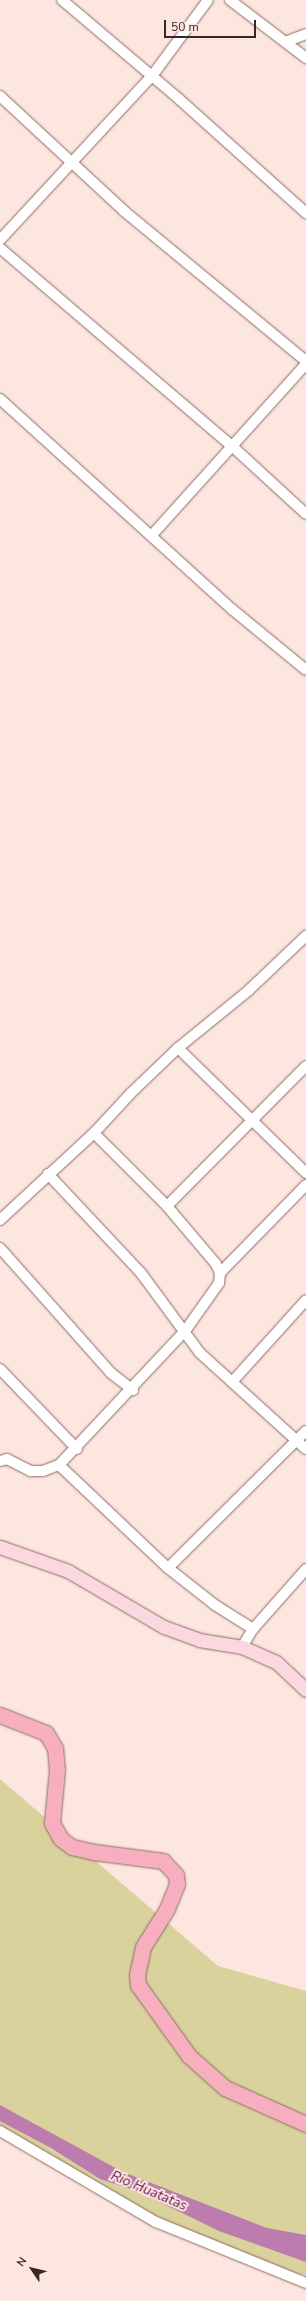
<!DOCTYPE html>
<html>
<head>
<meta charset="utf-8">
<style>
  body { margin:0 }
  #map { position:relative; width:306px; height:2301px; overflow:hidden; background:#fce6df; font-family:"Nunito Sans",sans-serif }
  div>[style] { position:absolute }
  .green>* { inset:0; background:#dad29d }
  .water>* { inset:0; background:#bc7cad }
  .roads { filter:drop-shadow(0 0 1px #8c6d63) drop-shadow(0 0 1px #8c6d63) }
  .street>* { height:10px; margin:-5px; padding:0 5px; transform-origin:5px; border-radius:5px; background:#fff }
  .secondary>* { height:13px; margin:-6.5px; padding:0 6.5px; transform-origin:6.5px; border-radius:6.5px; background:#fbd7e0 }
  .primary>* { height:15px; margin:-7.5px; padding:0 7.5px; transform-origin:7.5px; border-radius:7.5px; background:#f7afc0 }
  span { translate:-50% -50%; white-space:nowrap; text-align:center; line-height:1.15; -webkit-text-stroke:4px #fce6df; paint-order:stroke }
  .water-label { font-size:14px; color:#5f1253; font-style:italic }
  .north { position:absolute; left:12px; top:2249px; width:40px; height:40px; -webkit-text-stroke:3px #fce6df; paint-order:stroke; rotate:305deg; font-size:11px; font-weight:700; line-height:16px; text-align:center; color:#372925 }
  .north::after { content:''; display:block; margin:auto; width:14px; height:18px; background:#372925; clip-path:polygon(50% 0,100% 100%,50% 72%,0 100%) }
  .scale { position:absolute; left:164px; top:20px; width:92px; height:18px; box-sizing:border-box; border:2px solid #372925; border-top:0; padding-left:5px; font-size:12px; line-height:14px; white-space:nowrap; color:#372925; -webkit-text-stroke:3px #fce6df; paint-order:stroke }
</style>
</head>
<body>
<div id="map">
  <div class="green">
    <i style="clip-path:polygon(0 1779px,218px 1966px,306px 1991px,306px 2275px,284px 2271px,202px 2243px,0 2135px)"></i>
  </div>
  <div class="water">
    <i style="clip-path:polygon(0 2105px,123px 2172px,267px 2228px,306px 2235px,306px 2262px,219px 2231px,137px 2191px,100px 2179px,51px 2148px,0 2121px)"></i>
  </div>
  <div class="roads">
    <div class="street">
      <i style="left:62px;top:0;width:153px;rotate:40.2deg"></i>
      <i style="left:179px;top:99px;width:171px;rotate:41.9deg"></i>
      <i style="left:230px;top:0;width:96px;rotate:37.3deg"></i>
      <i style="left:288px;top:41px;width:19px;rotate:-21deg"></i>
      <i style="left:0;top:96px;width:169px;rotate:42.8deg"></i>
      <i style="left:124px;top:211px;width:236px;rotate:39.5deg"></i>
      <i style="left:0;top:240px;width:224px;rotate:-47.2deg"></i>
      <i style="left:152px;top:76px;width:94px;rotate:-53.6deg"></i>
      <i style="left:0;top:248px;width:305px;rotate:40.5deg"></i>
      <i style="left:232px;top:446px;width:100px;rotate:42.6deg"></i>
      <i style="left:0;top:399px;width:314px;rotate:42.2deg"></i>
      <i style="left:233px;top:610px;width:94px;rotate:39.4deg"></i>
      <i style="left:152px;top:535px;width:230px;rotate:-48deg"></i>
      <i style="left:178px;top:1048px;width:179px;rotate:44.3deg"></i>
      <i style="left:48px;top:1174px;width:136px;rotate:46.8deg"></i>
      <i style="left:141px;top:1273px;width:99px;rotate:53.6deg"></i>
      <i style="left:200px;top:1353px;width:143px;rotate:42.2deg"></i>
      <i style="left:167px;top:1206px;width:197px;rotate:-45.2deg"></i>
      <i style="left:0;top:1220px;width:128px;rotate:-42.8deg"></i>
      <i style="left:94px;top:1133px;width:54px;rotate:-47.2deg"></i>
      <i style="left:131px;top:1093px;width:65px;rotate:-43.8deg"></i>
      <i style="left:178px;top:1048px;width:92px;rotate:-39.2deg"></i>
      <i style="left:249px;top:990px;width:79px;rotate:-43.5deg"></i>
      <i style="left:0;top:1248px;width:167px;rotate:48.4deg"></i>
      <i style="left:111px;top:1373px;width:28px;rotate:38deg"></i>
      <i style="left:220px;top:1273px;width:123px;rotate:-45.7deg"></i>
      <i style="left:0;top:1369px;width:111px;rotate:46.1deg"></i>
      <i style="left:232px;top:1382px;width:110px;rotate:-47.9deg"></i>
      <i style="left:0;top:1461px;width:7px;rotate:-16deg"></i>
      <i style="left:7px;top:1459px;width:27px;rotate:27deg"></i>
      <i style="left:31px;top:1471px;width:12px"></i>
      <i style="left:43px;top:1471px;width:17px;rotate:-21deg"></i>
      <i style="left:59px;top:1465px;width:184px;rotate:-46.8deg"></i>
      <i style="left:185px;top:1331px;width:59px;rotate:-54.7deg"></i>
      <i style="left:219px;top:1283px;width:10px;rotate:-84deg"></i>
      <i style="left:220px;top:1273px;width:10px;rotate:-114deg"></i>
      <i style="left:216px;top:1264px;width:76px;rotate:-130.2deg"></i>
      <i style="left:167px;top:1206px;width:103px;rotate:-135deg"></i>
      <i style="left:59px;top:1465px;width:150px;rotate:43.4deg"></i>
      <i style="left:168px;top:1568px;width:60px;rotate:38.2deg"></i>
      <i style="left:215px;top:1605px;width:45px;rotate:32.3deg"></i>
      <i style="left:168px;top:1568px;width:194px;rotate:-44.8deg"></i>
      <i style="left:242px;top:1647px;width:21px;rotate:-59deg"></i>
      <i style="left:253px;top:1629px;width:80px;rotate:-48.5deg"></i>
      <i style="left:0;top:2131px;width:181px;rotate:30.3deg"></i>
      <i style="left:156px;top:2222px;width:162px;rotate:22.1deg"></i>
    </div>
    <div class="secondary">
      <i style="left:0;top:1547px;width:72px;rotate:19.4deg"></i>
      <i style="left:68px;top:1571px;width:111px;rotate:30.3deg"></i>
      <i style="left:164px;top:1627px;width:37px;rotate:20deg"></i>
      <i style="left:199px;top:1640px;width:44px;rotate:9.2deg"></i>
      <i style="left:242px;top:1647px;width:37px;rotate:24deg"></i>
      <i style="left:276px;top:1662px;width:41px;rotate:43deg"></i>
    </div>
    <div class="primary">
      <i style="left:0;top:1715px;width:49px;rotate:21.4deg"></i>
      <i style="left:46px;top:1733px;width:17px;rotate:59deg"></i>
      <i style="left:55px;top:1748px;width:22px;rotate:85deg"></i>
      <i style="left:57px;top:1770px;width:53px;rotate:95.4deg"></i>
      <i style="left:52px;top:1823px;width:18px;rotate:61deg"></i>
      <i style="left:61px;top:1839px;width:14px;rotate:36deg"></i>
      <i style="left:72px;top:1847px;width:23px;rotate:13deg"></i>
      <i style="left:94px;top:1852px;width:70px;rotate:7.4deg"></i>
      <i style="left:163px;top:1861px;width:19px;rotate:47deg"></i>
      <i style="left:176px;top:1875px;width:9px;rotate:84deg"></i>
      <i style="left:177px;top:1884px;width:27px;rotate:112deg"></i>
      <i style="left:167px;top:1909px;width:45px;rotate:122.3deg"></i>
      <i style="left:143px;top:1947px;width:29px;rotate:102deg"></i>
      <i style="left:137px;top:1975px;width:10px;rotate:84deg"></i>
      <i style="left:138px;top:1985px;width:87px;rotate:54.3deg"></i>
      <i style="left:189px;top:2056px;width:48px;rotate:41.6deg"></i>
      <i style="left:225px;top:2088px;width:89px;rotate:24deg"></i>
    </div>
  </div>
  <div class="water-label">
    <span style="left:149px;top:2191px;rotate:23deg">Rio Huatatas</span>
  </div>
  <div class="north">N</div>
  <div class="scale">50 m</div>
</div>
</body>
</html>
